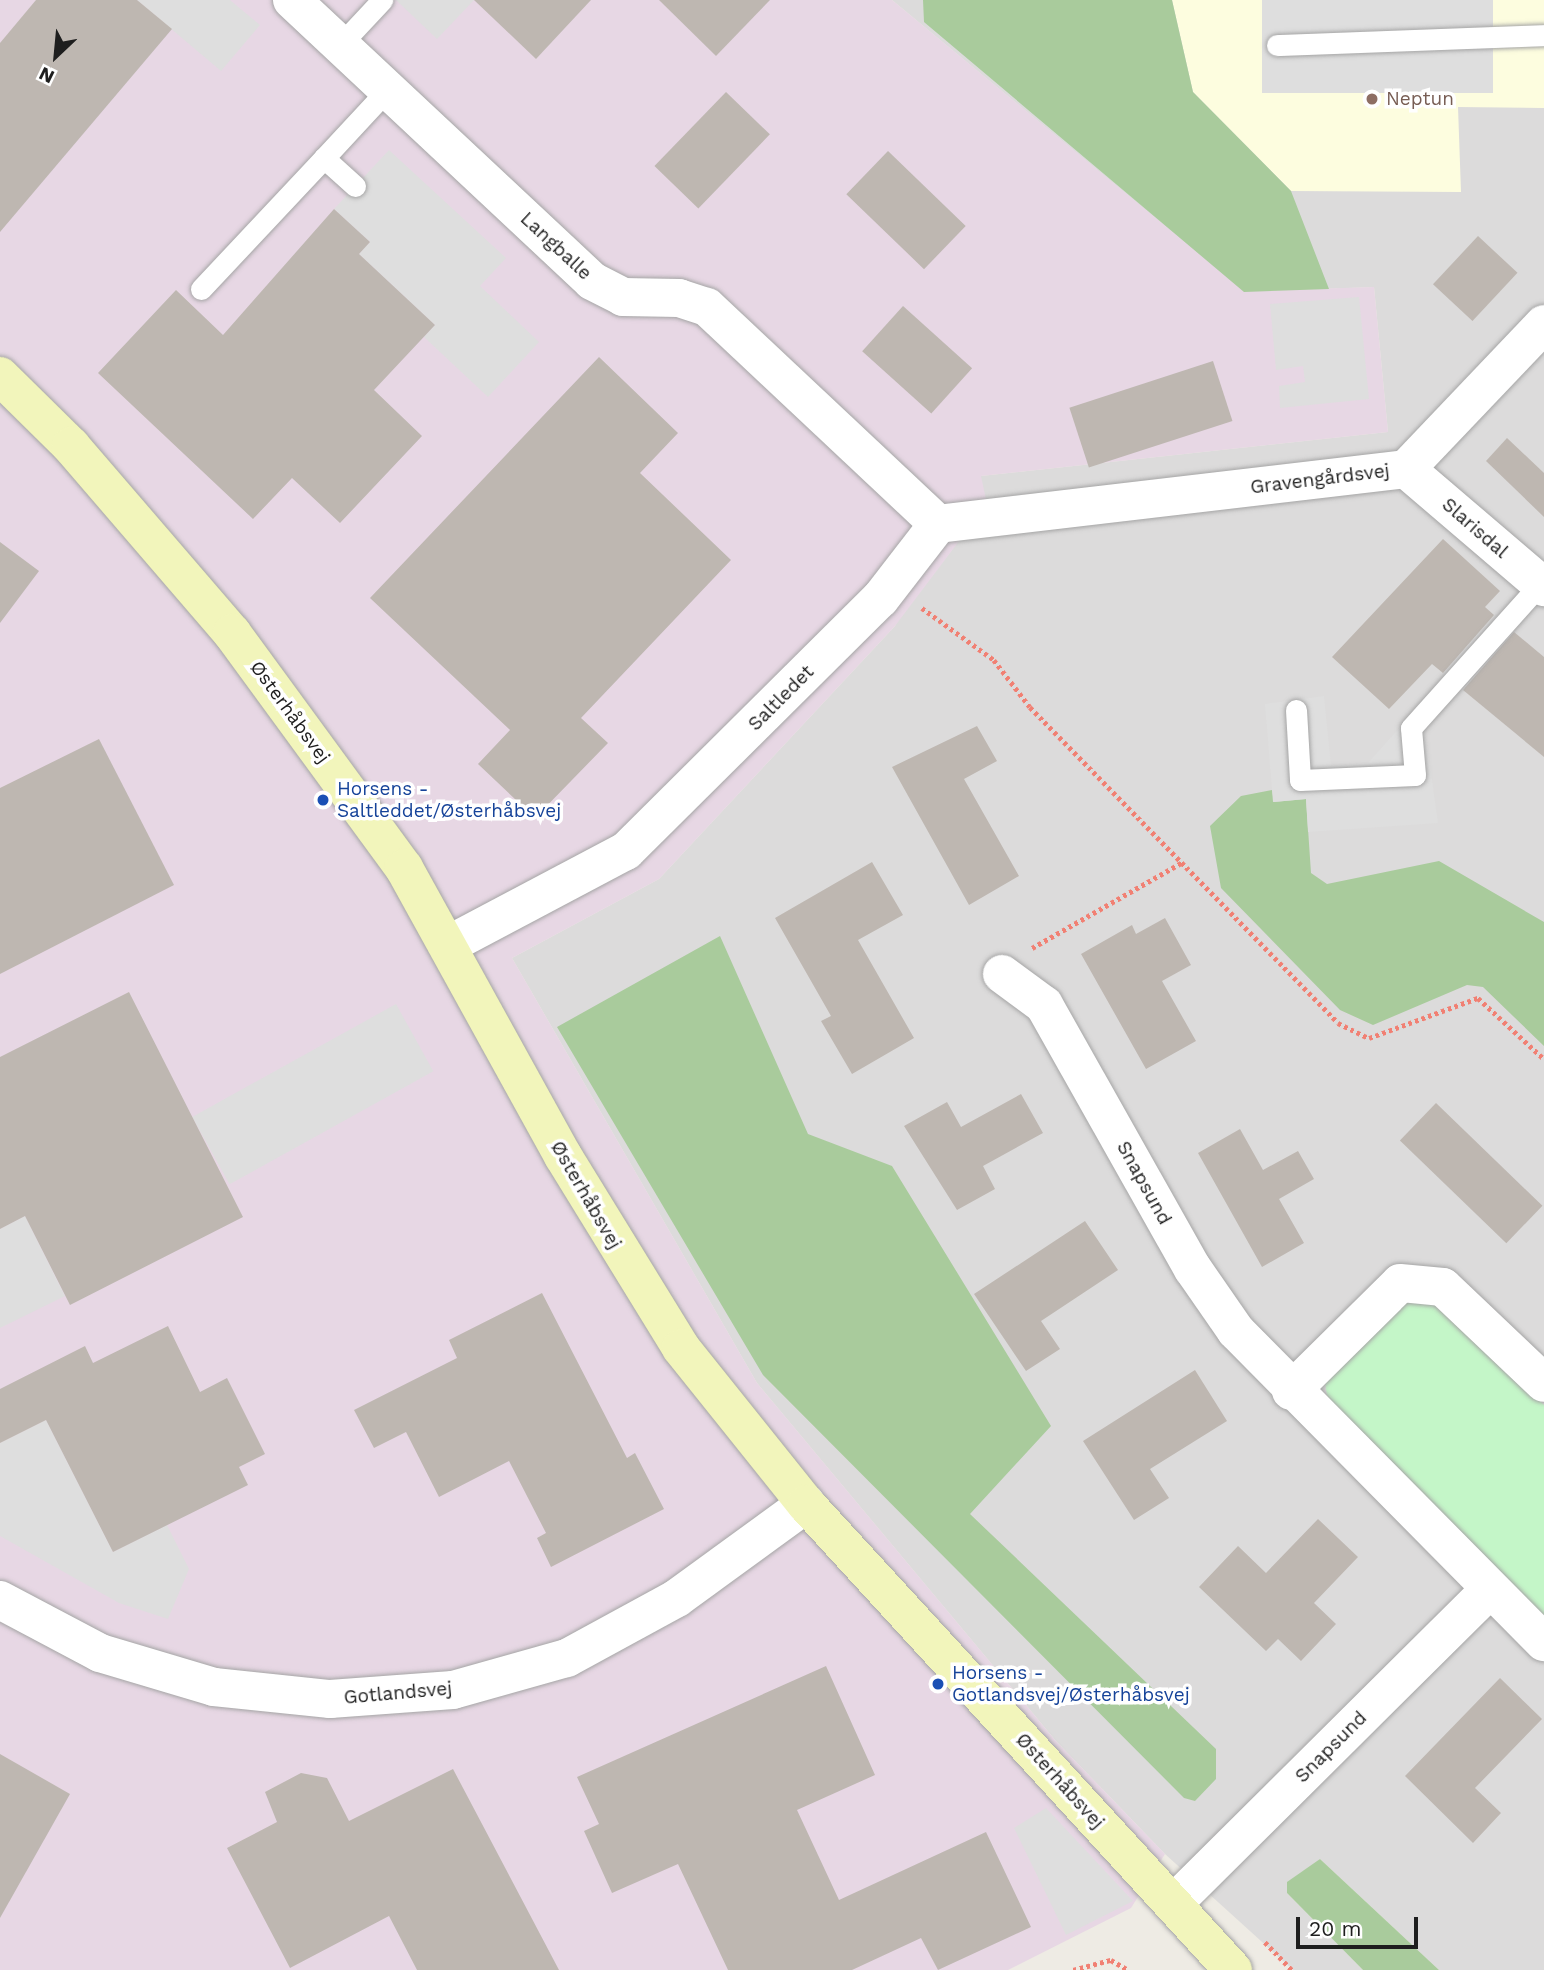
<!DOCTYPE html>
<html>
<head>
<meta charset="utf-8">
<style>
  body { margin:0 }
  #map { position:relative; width:1544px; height:1970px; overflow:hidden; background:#eeebe4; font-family:"Work Sans",sans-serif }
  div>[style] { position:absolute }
  .residential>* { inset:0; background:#dcdbdb }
  .industrial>* { inset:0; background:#e7d7e4 }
  .education>* { inset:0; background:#fdfddf }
  .forest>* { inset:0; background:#a9cb9c }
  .park>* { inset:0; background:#c4f6c8 }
  .parking>* { inset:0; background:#dedede; transform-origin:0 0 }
  .building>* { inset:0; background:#beb7b1; transform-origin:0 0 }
  .path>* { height:4.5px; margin-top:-2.25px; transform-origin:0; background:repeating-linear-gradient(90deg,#f18073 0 3.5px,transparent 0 7px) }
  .roads { filter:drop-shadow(0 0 2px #a5a5a5) drop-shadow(0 0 2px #a5a5a5) }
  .lane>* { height:21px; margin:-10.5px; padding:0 10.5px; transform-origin:10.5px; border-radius:10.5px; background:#fff }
  .street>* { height:38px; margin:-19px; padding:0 19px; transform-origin:19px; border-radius:19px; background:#fff }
  .secondary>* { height:38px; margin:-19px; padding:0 19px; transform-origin:19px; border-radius:19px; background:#f2f5bb }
  .dots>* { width:19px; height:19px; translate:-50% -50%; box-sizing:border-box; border:4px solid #fff; border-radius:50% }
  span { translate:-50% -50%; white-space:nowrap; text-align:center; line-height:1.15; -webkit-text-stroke:7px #fff; paint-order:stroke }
  .education-label { font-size:19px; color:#785e54 }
  .left { translate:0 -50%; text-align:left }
  .street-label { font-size:19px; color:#1e1e1e }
  .transit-label { font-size:19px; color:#164399 }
  .north { position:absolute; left:21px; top:21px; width:70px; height:70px; -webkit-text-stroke:5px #fff; paint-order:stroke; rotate:206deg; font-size:19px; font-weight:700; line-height:28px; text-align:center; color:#1e1e1e }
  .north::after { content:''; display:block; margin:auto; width:24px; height:32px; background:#1e1e1e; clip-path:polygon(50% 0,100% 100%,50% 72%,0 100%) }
  .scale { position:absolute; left:1296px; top:1917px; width:122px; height:32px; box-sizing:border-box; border:4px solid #1e1e1e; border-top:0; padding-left:9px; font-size:21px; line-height:24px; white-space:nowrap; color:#1e1e1e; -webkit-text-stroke:5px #fff; paint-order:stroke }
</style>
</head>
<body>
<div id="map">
  <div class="residential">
    <i style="clip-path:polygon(892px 0,1544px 0,1544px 1970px,1439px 1970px,1320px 1859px,1287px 1893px,1363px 1970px,1293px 1970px,1165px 1854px,1056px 1741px,757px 1383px,512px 958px,659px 879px,895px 626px,981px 476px,1388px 432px,1374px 287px,1244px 292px)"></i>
  </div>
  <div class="industrial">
    <i style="clip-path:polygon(0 0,892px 0,1244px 291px,1374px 287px,1388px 432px,981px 476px,987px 504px,895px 626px,659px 879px,512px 958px,757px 1383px,1056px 1741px,1165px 1854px,1131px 1908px,1008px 1970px,0 1970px)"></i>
  </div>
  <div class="education">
    <i style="clip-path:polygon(1172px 0,1544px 0,1544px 108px,1458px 107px,1461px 192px,1291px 191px,1193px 92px)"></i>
  </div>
  <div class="forest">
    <i style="clip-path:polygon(923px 0,1172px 0,1193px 92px,1291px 191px,1329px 289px,1244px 292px,924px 22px)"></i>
    <i style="clip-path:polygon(1272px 790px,1274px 802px,1306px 799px,1311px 873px,1327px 884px,1439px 861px,1544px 922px,1544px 1046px,1483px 987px,1467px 985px,1373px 1025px,1340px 1010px,1221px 888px,1210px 826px,1241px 796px)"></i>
    <i style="clip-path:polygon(720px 936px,808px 1134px,892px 1166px,1051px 1426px,970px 1514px,1216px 1749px,1216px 1779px,1195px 1801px,1184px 1798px,763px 1375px,557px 1027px)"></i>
    <i style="clip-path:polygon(1320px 1859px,1439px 1970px,1363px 1970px,1287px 1893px,1287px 1882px)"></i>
  </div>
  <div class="park">
    <i style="clip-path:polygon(1432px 1295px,1544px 1405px,1544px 1621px,1329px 1408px,1325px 1383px,1412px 1296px)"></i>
  </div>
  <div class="parking">
    <i style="clip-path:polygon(137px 0,230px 0,260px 25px,221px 71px)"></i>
    <i style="clip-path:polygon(396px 0,474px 0,437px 39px)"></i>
    <i style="left:1262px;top:0;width:231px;height:93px"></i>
    <i style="clip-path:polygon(389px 150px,506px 258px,480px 286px,539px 342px,488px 397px,424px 337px,435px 325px,359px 254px,370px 242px,334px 209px)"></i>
    <i style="clip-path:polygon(1359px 297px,1369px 399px,1280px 408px,1279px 386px,1305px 382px,1303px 366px,1276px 370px,1270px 304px)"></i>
    <i style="clip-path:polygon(1324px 696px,1331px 766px,1368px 763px,1403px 724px,1425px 731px,1438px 823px,1308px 832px,1306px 799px,1273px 802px,1265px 704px)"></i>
    <i style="left:396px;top:1004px;width:77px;height:233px;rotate:61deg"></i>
    <i style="clip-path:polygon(25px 1216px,65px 1296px,0 1328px,0 1229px)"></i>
    <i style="clip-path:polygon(46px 1420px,113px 1552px,167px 1525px,189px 1569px,168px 1619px,119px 1603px,0 1536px,0 1443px)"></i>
    <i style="clip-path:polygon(1046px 1808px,1133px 1901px,1066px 1935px,1014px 1828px)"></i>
  </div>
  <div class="building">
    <i style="clip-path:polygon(36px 0,137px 0,172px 29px,0 232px,0 43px)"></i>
    <i style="clip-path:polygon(474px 0,591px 0,536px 59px)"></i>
    <i style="clip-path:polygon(659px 0,770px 0,716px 56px)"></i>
    <i style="left:726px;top:92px;width:61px;height:103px;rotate:44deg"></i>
    <i style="left:888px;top:151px;width:108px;height:60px;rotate:44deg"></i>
    <i style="clip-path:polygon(334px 209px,370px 242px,359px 254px,435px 325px,374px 390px,422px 436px,340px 523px,292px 478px,253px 519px,98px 373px,176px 290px,223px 335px)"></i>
    <i style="left:1478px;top:236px;width:54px;height:66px;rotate:43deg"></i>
    <i style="left:903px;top:306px;width:93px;height:61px;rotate:42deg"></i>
    <i style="clip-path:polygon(599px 357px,678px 433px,640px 473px,731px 560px,581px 718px,608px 743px,535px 818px,478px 764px,510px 730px,370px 598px)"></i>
    <i style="left:1213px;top:361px;width:63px;height:151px;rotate:72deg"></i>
    <i style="clip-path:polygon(1507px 438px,1544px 473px,1544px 517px,1486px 461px)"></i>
    <i style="clip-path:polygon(1443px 539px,1500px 591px,1485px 607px,1494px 615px,1443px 673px,1432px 664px,1389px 709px,1332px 657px)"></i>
    <i style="clip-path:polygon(0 542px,39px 571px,0 623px)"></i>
    <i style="clip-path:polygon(1514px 632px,1544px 657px,1544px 757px,1463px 690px)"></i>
    <i style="clip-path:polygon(977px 726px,997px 761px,964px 779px,1019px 876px,969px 905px,892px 767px)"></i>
    <i style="clip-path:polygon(99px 739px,174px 885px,0 974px,0 788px)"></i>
    <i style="clip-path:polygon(872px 862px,903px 915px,858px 940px,914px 1038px,852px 1074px,821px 1021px,831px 1016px,775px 918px)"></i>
    <i style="clip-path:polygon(1165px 918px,1191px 965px,1162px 981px,1196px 1041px,1146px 1069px,1081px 954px,1132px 925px,1136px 934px)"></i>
    <i style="clip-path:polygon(129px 992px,243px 1217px,70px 1305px,25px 1216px,0 1229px,0 1057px)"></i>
    <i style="clip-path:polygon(1021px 1094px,1043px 1133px,983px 1166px,995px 1189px,957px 1210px,904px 1126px,947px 1102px,961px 1127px)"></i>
    <i style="left:1436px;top:1103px;width:148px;height:52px;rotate:44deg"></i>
    <i style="clip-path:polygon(1240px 1129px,1263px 1170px,1298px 1151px,1314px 1179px,1279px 1199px,1304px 1243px,1262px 1267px,1198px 1153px)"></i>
    <i style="clip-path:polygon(1085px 1221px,1118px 1270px,1041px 1321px,1060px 1349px,1026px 1371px,974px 1294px)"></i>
    <i style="clip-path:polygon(542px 1293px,627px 1458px,635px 1453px,664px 1509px,551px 1567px,537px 1538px,546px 1533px,509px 1461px,439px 1497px,406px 1432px,374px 1448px,354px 1410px,457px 1358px,449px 1340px)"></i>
    <i style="clip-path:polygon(168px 1326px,200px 1392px,227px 1378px,265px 1454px,239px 1467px,248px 1485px,113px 1552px,46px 1420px,0 1443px,0 1389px,85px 1346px,93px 1363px)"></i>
    <i style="clip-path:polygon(1195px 1370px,1227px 1421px,1150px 1469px,1169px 1498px,1134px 1520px,1083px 1441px)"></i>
    <i style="clip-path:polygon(1318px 1519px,1358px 1557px,1314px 1603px,1336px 1624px,1301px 1661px,1278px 1639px,1266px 1651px,1199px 1587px,1238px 1546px,1266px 1573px)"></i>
    <i style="clip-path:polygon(826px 1666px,875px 1775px,797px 1810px,839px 1900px,986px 1832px,1031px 1927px,938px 1970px,921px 1938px,852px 1970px,728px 1970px,678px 1864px,612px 1893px,584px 1831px,599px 1824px,577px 1777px)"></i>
    <i style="clip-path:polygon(1500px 1678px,1542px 1719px,1475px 1788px,1501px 1813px,1473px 1843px,1405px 1776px)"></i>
    <i style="clip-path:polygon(0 1754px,70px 1794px,0 1918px)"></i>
    <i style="clip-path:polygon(453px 1769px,559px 1970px,417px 1970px,389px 1916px,290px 1968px,227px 1848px,277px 1822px,265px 1792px,301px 1773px,327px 1778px,349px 1821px)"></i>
  </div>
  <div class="path">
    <i style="left:922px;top:608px;width:89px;rotate:35.8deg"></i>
    <i style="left:994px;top:660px;width:59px;rotate:52.5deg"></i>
    <i style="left:1030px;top:707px;width:441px;rotate:45.7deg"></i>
    <i style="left:1338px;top:1023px;width:34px;rotate:26deg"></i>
    <i style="left:1369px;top:1038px;width:116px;rotate:-20.2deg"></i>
    <i style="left:1478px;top:998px;width:90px;rotate:42.7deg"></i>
    <i style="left:1032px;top:948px;width:174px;rotate:-29.7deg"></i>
    <i style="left:1265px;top:1942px;width:39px;rotate:46deg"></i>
    <i style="left:1073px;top:1970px;width:39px;rotate:-15deg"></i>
    <i style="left:1111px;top:1960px;width:20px;rotate:30deg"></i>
  </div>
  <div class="roads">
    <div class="lane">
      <i style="left:340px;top:45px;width:62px;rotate:-47deg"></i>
      <i style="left:1277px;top:45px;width:267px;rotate:-2.1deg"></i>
      <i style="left:355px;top:186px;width:42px;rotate:-137.9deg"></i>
      <i style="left:324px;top:158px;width:94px;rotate:-47.2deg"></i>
      <i style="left:201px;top:289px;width:180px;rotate:-46.8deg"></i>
      <i style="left:1296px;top:710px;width:70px;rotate:86.7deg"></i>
      <i style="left:1300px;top:780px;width:115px;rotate:-2.5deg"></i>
      <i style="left:1415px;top:775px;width:47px;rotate:-94.9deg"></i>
      <i style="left:1411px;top:728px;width:193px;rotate:-48.1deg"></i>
    </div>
    <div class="street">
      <i style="left:292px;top:0;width:411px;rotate:43.1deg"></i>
      <i style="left:592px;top:281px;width:35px;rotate:27deg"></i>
      <i style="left:623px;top:297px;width:56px;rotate:1deg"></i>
      <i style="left:679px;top:298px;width:29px;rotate:18deg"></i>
      <i style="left:707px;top:307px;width:317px;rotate:43.2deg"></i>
      <i style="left:1406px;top:469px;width:182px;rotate:40.5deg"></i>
      <i style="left:450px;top:944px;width:199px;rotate:-27.9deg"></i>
      <i style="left:626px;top:851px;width:358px;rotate:-44.8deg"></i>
      <i style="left:880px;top:599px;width:95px;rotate:-52.3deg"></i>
      <i style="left:938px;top:524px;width:471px;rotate:-6.7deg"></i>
      <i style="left:1406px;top:469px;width:200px;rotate:-46.4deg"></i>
      <i style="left:1002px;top:974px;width:52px;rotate:36.4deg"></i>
      <i style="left:1044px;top:1005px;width:303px;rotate:60.6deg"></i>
      <i style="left:1193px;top:1269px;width:75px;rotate:55.3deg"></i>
      <i style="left:1236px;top:1331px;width:438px;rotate:45.3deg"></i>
      <i style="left:1291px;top:1391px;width:153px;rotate:-44.7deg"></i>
      <i style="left:1400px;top:1283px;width:43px;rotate:5.3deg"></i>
      <i style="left:1443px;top:1287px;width:139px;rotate:43.5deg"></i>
      <i style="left:0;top:1600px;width:113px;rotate:27.9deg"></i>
      <i style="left:100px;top:1653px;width:119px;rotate:16.6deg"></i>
      <i style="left:214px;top:1687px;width:117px;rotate:5.9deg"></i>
      <i style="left:330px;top:1699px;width:123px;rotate:-4.2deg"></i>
      <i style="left:453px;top:1690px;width:118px;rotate:-15.7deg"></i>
      <i style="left:567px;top:1658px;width:125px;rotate:-28.6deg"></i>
      <i style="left:677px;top:1598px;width:160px;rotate:-36.1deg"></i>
      <i style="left:1173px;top:1904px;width:445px;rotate:-44.8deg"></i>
    </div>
    <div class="secondary">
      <i style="left:0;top:376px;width:100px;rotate:44.6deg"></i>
      <i style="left:71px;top:446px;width:247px;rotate:49.3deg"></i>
      <i style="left:232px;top:633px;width:291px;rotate:53.8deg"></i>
      <i style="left:404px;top:868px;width:329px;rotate:61.1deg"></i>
      <i style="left:563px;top:1156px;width:225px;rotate:58.4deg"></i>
      <i style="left:681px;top:1348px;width:200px;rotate:51.3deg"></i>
      <i style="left:806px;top:1504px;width:632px;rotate:47.5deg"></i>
    </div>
  </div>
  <div class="dots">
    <i style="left:1372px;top:99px;background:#8d6e63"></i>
    <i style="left:323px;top:800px;background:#1a4fb4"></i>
    <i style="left:938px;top:1684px;background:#1a4fb4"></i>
  </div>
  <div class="education-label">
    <span class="left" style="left:1386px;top:99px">Neptun</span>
  </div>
  <div class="street-label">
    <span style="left:556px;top:246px;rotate:43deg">Langballe</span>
    <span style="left:1320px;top:479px;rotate:-7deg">Gravengårdsvej</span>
    <span style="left:1475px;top:528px;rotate:41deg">Slarisdal</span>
    <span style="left:781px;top:698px;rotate:-45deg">Saltledet</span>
    <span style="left:290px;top:712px;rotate:54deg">Østerhåbsvej</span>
    <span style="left:1144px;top:1183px;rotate:61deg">Snapsund</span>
    <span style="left:586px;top:1195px;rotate:60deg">Østerhåbsvej</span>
    <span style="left:398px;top:1693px;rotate:-5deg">Gotlandsvej</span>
    <span style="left:1331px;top:1747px;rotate:-45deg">Snapsund</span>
    <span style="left:1060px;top:1781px;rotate:48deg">Østerhåbsvej</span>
  </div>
  <div class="transit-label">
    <span class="left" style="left:337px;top:800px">Horsens -<br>Saltleddet/Østerhåbsvej</span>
    <span class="left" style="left:952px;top:1684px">Horsens -<br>Gotlandsvej/Østerhåbsvej</span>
  </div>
  <div class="north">N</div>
  <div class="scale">20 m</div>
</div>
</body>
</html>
